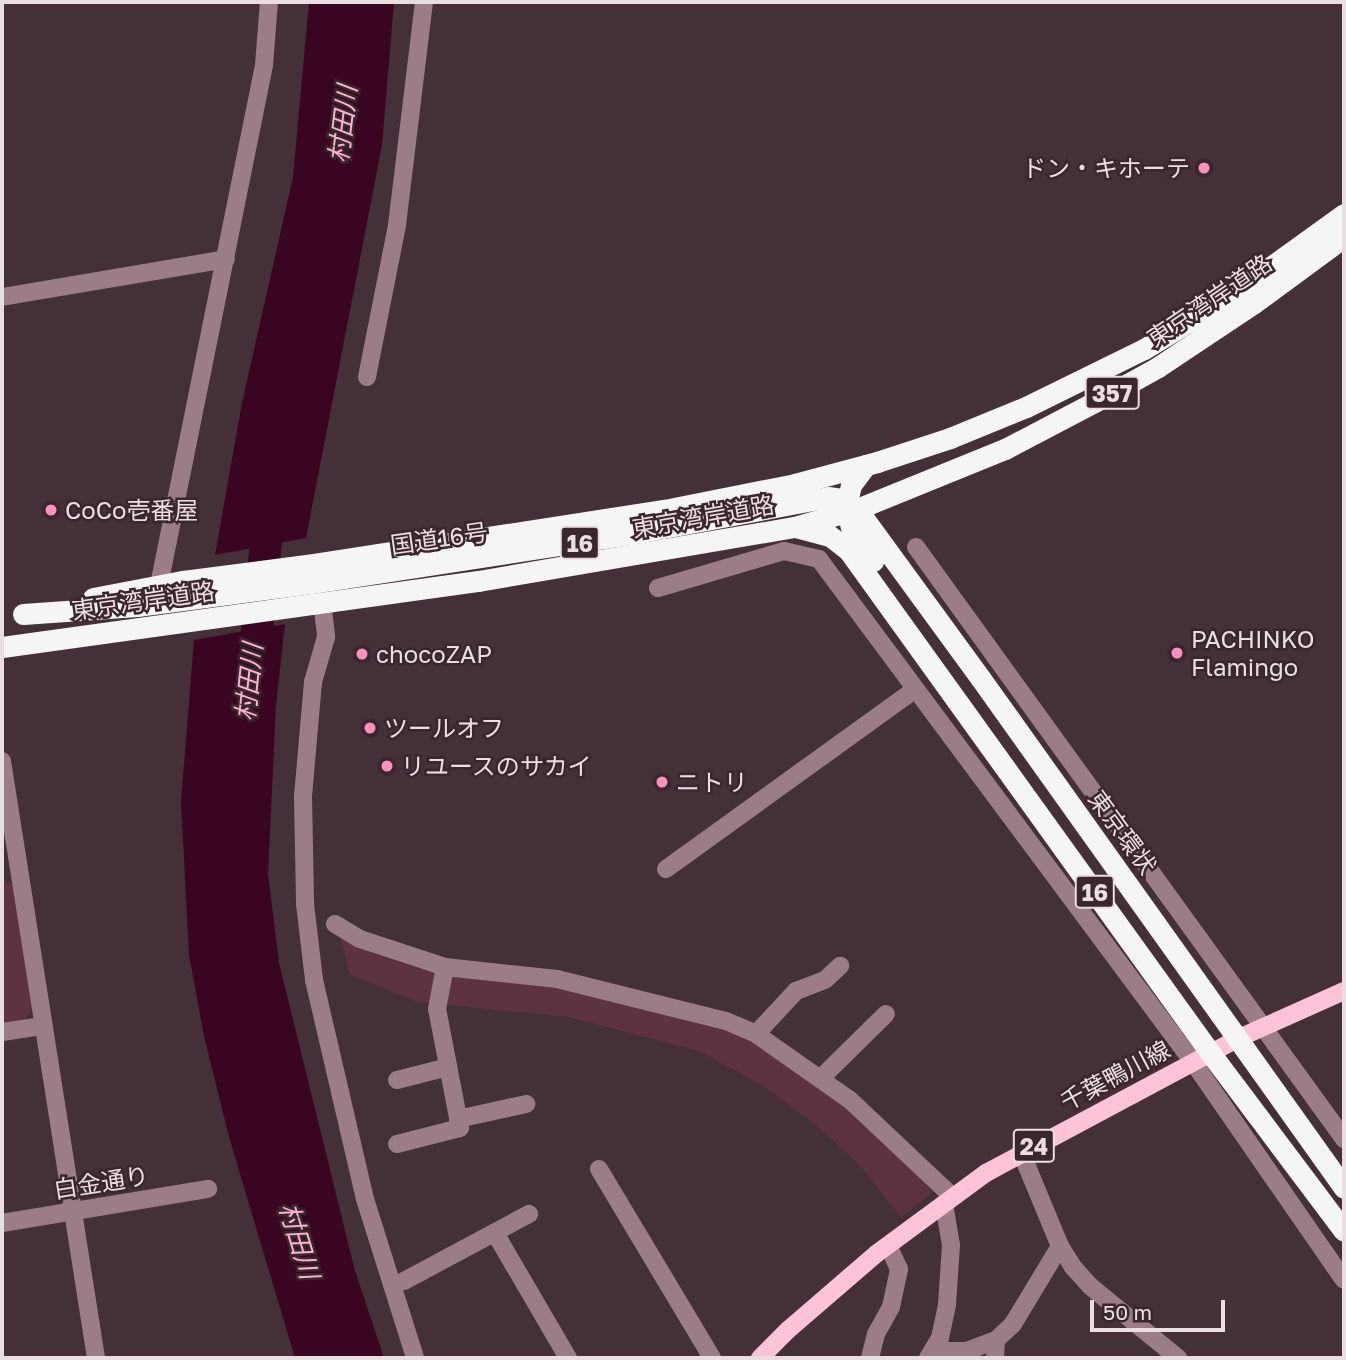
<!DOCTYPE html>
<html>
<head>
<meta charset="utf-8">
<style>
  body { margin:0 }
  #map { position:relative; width:1346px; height:1360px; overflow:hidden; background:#443038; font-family:"Golos Text","Noto Sans JP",sans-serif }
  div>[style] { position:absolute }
  .green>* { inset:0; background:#5d3344 }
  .water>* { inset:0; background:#3a0520 }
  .river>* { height:32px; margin:-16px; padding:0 16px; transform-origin:16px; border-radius:16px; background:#3a0520 }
  .minor>* { height:18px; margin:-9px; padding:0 9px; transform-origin:9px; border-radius:9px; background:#9a7d88 }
  .major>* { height:18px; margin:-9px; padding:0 9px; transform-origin:9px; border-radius:9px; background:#fec3d9 }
  .highway>* { height:21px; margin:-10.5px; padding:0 10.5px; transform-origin:10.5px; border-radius:10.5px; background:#f5f5f5 }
  .dots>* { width:19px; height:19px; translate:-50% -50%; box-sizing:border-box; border:4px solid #39262e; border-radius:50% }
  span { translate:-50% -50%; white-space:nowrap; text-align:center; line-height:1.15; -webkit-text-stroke:5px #39262e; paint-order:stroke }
  .shield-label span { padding:2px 5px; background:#39262e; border:2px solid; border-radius:5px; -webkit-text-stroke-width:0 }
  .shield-label { font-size:23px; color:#ebdee2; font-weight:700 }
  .poi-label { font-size:24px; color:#ebdee2 }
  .right { translate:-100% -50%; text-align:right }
  .left { translate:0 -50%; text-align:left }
  .street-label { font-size:24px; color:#ebdee2 }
  .water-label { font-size:26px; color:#fdb3cf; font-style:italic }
  .frame { position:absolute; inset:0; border:4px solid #ebdee2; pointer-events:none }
  .scale { position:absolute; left:1090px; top:1300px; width:135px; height:32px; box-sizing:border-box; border:4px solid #ebdee2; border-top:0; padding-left:9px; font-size:21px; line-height:24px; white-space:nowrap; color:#ebdee2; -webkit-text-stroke:5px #39262e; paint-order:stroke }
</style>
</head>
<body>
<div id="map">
  <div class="green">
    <i style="clip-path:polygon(2px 879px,13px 884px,32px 1009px,25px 1019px,2px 1023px)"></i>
    <i style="clip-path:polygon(341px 938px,386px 958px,439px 974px,566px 988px,740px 1035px,772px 1050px,871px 1128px,933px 1192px,901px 1217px,857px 1162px,817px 1126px,761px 1084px,699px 1051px,569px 1017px,418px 1002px,349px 974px)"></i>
  </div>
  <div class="water">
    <i style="clip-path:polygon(309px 2px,394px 2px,382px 145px,306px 538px,215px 555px,242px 403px,293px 177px)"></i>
    <i style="clip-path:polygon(285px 624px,276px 705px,268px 874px,279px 963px,355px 1271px,384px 1358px,295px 1358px,229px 1137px,204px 1036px,189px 955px,181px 802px,194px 640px)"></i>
  </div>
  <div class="river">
    <i style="left:253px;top:670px;width:169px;rotate:-84.2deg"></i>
  </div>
  <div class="minor">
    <i style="left:2px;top:297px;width:227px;rotate:-9.6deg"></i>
    <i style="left:367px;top:377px;width:155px;rotate:-78.8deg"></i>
    <i style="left:397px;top:225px;width:225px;rotate:-83.1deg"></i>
    <i style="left:916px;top:547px;width:731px;rotate:54.13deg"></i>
    <i style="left:159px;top:585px;width:530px;rotate:-78.58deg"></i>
    <i style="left:264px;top:65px;width:63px;rotate:-85.5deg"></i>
    <i style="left:658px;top:588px;width:131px;rotate:-16.4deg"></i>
    <i style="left:784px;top:551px;width:36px;rotate:13deg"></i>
    <i style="left:819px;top:559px;width:627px;rotate:53.37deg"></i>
    <i style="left:1193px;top:1062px;width:265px;rotate:55.3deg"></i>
    <i style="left:322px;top:602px;width:35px;rotate:83deg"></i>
    <i style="left:326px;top:637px;width:47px;rotate:106.1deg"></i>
    <i style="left:313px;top:682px;width:114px;rotate:95deg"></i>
    <i style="left:303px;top:796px;width:108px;rotate:88.9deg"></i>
    <i style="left:305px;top:904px;width:77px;rotate:83.2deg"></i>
    <i style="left:314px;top:980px;width:225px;rotate:76.9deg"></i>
    <i style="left:365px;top:1199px;width:167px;rotate:72.5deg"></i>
    <i style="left:2px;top:761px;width:604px;rotate:81.05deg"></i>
    <i style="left:666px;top:869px;width:306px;rotate:-35.8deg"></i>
    <i style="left:335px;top:924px;width:29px;rotate:31deg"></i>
    <i style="left:360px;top:939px;width:89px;rotate:18.2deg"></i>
    <i style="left:445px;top:967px;width:113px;rotate:6.1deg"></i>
    <i style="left:557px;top:979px;width:174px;rotate:14deg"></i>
    <i style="left:726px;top:1021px;width:33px;rotate:23deg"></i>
    <i style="left:756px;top:1034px;width:115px;rotate:35.1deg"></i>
    <i style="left:850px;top:1100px;width:141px;rotate:43.3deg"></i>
    <i style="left:2px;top:1032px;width:40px;rotate:-8.5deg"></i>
    <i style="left:756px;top:1034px;width:59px;rotate:-47.1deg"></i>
    <i style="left:796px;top:991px;width:31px;rotate:-21deg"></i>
    <i style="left:825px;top:980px;width:21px;rotate:-43deg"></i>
    <i style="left:821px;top:1078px;width:91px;rotate:-44.6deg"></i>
    <i style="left:397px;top:1080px;width:53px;rotate:-14.3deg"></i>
    <i style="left:458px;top:1119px;width:70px;rotate:-12.4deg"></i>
    <i style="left:397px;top:1144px;width:65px;rotate:-14.3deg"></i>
    <i style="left:460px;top:1128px;width:121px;rotate:-100.9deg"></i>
    <i style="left:437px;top:1009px;width:43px;rotate:-79.2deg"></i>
    <i style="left:1021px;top:1152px;width:102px;rotate:67.5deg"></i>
    <i style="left:1060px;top:1246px;width:25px;rotate:58deg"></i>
    <i style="left:1073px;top:1267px;width:25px;rotate:48deg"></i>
    <i style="left:1090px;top:1286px;width:114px;rotate:39.3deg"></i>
    <i style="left:599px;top:1169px;width:220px;rotate:59.1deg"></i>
    <i style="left:2px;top:1223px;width:209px;rotate:-9.4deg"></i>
    <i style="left:495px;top:1233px;width:145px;rotate:59.7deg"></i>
    <i style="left:404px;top:1281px;width:142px;rotate:-28.2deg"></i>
    <i style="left:932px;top:1351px;width:35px"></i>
    <i style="left:967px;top:1351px;width:31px;rotate:-21deg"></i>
    <i style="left:996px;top:1340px;width:23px;rotate:-43deg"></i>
    <i style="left:1013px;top:1324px;width:91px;rotate:-58.9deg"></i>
    <i style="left:870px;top:1358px;width:25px;rotate:-76deg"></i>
    <i style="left:876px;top:1334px;width:31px;rotate:-61deg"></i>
    <i style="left:891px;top:1307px;width:39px;rotate:-78deg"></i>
    <i style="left:899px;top:1269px;width:26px;rotate:-115deg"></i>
    <i style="left:928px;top:1358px;width:23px;rotate:-59deg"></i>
    <i style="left:940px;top:1338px;width:35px;rotate:-78deg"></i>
    <i style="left:947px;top:1304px;width:59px;rotate:-86.1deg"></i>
    <i style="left:951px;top:1245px;width:42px;rotate:-99.7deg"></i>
    <i style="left:995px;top:1358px;width:18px;rotate:-87deg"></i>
  </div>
  <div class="major">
    <i style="left:760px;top:1358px;width:40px;rotate:-45deg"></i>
    <i style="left:788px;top:1330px;width:116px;rotate:-40.8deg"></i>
    <i style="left:876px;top:1254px;width:137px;rotate:-36.4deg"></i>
    <i style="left:986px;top:1173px;width:287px;rotate:-28.1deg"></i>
    <i style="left:1239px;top:1038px;width:115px;rotate:-24.1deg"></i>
  </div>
  <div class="highway">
    <i style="left:866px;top:465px;width:25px;rotate:127deg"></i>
    <i style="left:851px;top:485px;width:22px;rotate:103deg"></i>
    <i style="left:846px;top:506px;width:27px;rotate:77deg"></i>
    <i style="left:852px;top:532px;width:36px;rotate:54deg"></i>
    <i style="left:796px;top:527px;width:35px;rotate:15deg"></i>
    <i style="left:830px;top:536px;width:24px;rotate:38deg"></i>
    <i style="left:849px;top:551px;width:620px;rotate:54.26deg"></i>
    <i style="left:1211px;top:1054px;width:221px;rotate:53.1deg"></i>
    <i style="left:93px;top:598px;width:92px;rotate:-10.7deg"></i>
    <i style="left:183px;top:581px;width:132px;rotate:-7.4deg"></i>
    <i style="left:314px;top:564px;width:354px;rotate:-8.8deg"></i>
    <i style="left:664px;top:510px;width:134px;rotate:-11.2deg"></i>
    <i style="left:795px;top:484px;width:85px;rotate:-15deg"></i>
    <i style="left:877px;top:462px;width:77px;rotate:-18.2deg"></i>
    <i style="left:950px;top:438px;width:82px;rotate:-22.2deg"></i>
    <i style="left:1026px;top:407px;width:131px;rotate:-26.2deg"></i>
    <i style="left:1144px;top:349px;width:96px;rotate:-31.4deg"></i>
    <i style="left:1226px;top:299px;width:145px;rotate:-35.8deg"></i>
    <i style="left:23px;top:614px;width:114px;rotate:-4deg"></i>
    <i style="left:137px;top:606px;width:176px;rotate:-7.5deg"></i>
    <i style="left:311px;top:583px;width:324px;rotate:-8.7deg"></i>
    <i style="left:631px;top:534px;width:200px;rotate:-10.6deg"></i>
    <i style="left:828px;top:497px;width:14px;rotate:8deg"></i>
    <i style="left:842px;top:499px;width:18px;rotate:34deg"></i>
    <i style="left:857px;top:509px;width:210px;rotate:53.9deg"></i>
    <i style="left:981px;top:679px;width:625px;rotate:54.5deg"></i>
    <i style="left:2px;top:647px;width:481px;rotate:-7.9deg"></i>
    <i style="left:478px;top:581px;width:321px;rotate:-9.7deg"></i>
    <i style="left:794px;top:527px;width:66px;rotate:-15.9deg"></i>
    <i style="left:857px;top:509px;width:160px;rotate:-22.1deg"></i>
    <i style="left:1005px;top:449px;width:114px;rotate:-27.7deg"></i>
    <i style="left:1106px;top:396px;width:60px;rotate:-29.1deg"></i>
    <i style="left:1158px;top:367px;width:115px;rotate:-33.7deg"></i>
    <i style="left:1254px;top:303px;width:112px;rotate:-36.3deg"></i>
  </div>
  <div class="dots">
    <i style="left:1204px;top:168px;background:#fe8ebd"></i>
    <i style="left:51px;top:510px;background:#fe8ebd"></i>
    <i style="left:1177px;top:653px;background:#fe8ebd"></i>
    <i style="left:362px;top:654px;background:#fe8ebd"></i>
    <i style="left:370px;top:728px;background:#fe8ebd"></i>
    <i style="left:387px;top:766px;background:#fe8ebd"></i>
    <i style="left:662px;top:782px;background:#fe8ebd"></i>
  </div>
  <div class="shield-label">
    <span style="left:1112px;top:393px">357</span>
    <span style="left:580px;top:543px">16</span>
    <span style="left:1095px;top:892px">16</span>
    <span style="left:1034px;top:1146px">24</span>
  </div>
  <div class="poi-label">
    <span class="right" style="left:1190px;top:168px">ドン・キホーテ</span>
    <span class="left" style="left:65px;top:510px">CoCo壱番屋</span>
    <span class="left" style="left:1191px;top:653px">PACHINKO<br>Flamingo</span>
    <span class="left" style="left:376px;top:654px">chocoZAP</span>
    <span class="left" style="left:384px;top:728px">ツールオフ</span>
    <span class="left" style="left:401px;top:766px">リユースのサカイ</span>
    <span class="left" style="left:676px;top:782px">ニトリ</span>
  </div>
  <div class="street-label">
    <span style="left:1209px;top:300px;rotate:-34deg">東京湾岸道路</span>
    <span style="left:703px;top:516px;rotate:-10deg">東京湾岸道路</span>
    <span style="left:439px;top:538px;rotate:-8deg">国道16号</span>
    <span style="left:143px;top:600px;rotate:-8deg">東京湾岸道路</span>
    <span style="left:1123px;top:832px;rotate:54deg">東京環状</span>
    <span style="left:1115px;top:1075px;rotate:-28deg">千葉鴨川線</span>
    <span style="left:101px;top:1182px;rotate:-9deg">白金通り</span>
  </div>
  <div class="water-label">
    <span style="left:343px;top:124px;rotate:-83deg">村田川</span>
    <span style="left:249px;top:682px;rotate:-84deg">村田川</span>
    <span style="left:299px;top:1241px;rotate:73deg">村田川</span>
  </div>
  <div class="frame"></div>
  <div class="scale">50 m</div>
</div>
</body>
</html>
